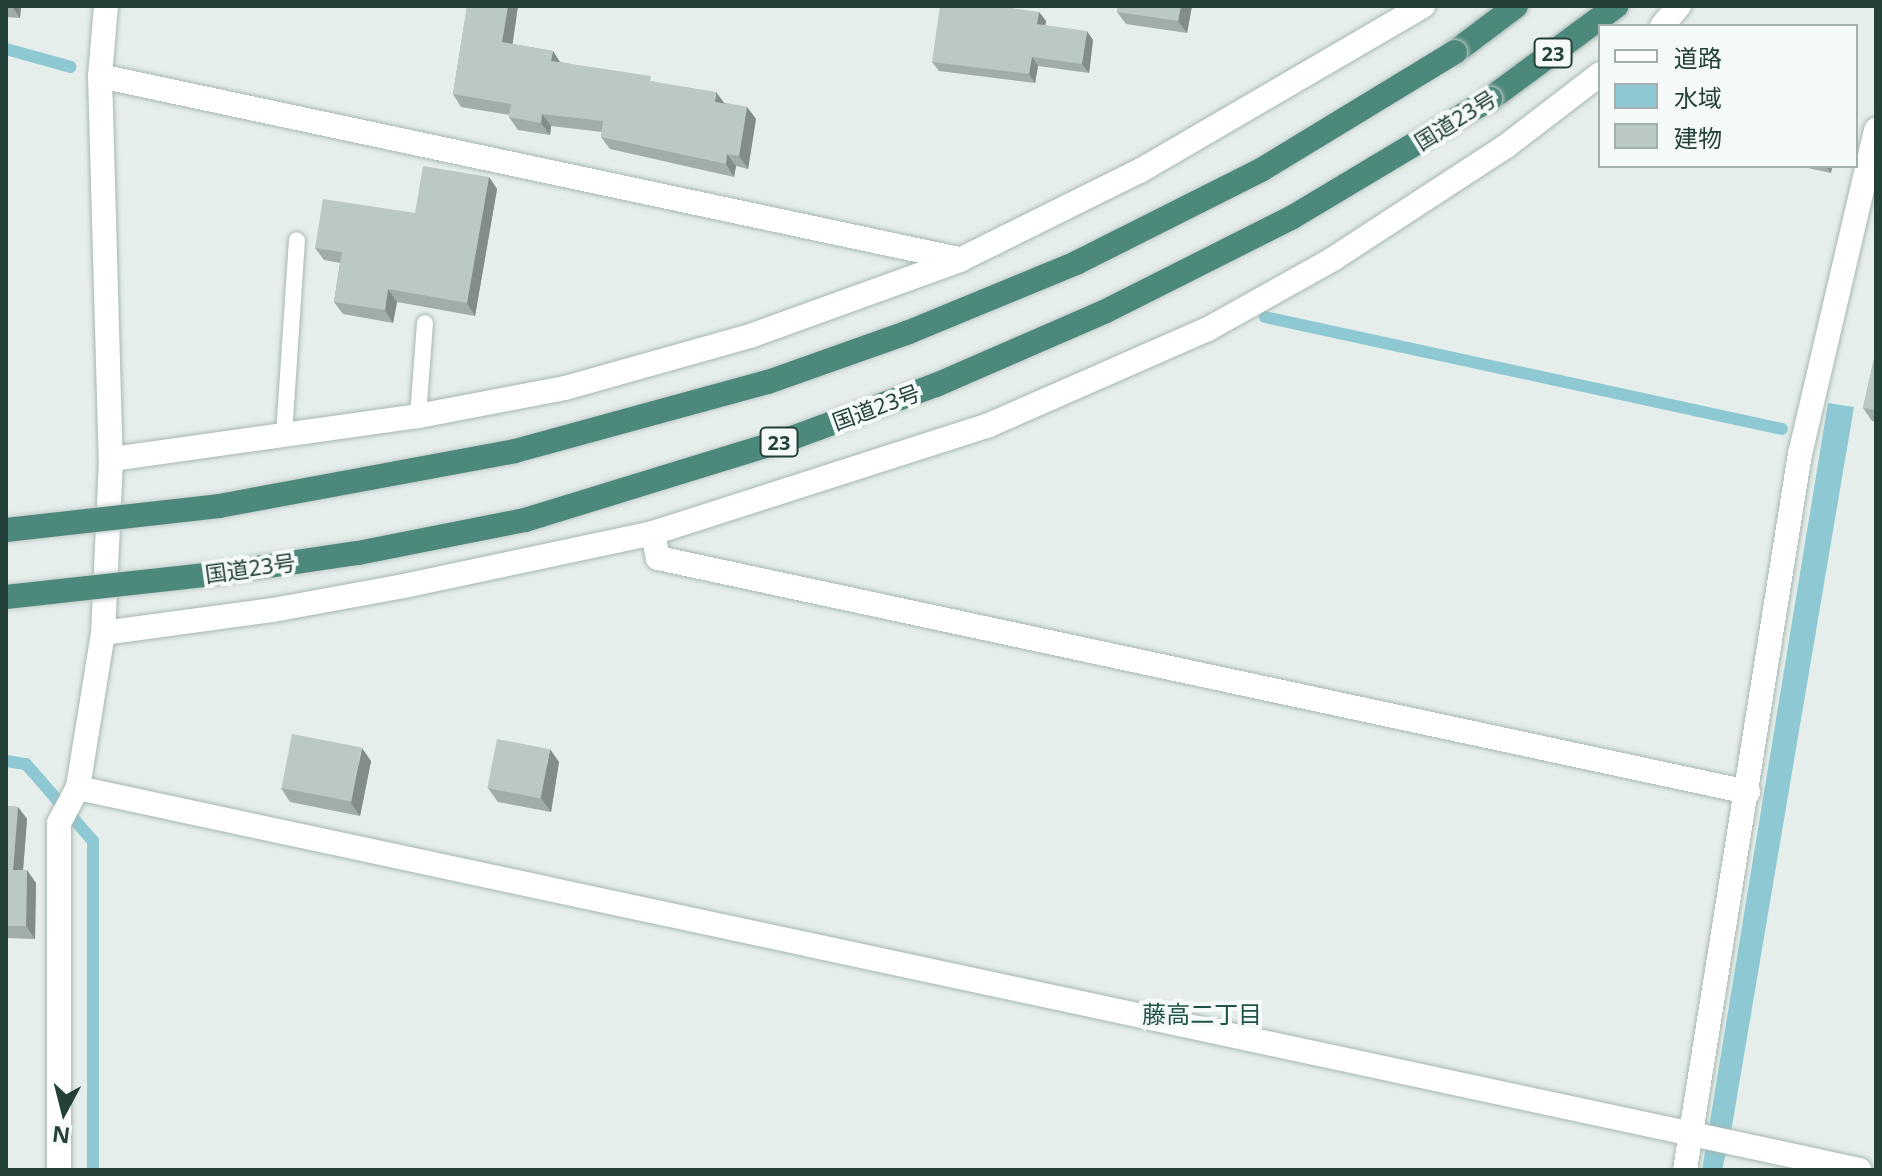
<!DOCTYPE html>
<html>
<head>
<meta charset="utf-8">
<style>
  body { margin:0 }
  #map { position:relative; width:1882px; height:1176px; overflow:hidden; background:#e5eeea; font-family:"Noto Sans","Noto Sans JP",sans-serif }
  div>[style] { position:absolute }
  .water>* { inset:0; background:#8dc8d3 }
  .stream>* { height:12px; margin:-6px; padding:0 6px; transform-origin:6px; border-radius:6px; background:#8dc8d3 }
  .roads { filter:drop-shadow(0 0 2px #a7b6b1) drop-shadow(0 0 2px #a7b6b1) }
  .service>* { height:16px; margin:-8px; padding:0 8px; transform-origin:8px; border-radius:8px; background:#fff }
  .minor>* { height:24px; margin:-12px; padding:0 12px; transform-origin:12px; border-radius:12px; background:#fff }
  .trunk>* { height:24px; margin:-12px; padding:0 12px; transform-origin:12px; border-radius:12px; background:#4c887b }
  .bridges { filter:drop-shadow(0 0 2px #c1cac8) drop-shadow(0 0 2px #c1cac8) }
  .trunk-bridge>* { height:24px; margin:-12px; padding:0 12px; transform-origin:12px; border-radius:12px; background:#4c887b }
  .wall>* { inset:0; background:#a0ada8 }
  .shaded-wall>* { inset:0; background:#828d88 }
  .building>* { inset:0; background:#bac9c3; transform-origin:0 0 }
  span { translate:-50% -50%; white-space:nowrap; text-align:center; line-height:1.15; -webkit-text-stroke:8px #f5faf8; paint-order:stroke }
  .shield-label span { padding:2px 6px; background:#f5faf8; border:2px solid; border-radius:6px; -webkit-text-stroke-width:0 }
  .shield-label { font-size:20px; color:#234039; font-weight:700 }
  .street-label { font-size:22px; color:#234039 }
  .neighbourhood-label { font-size:24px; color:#1f5347 }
  .frame { position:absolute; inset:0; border:8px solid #234039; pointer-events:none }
  .legend { position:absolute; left:1598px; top:24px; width:260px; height:144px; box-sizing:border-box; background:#f5faf8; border:2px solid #a1b0ac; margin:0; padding:10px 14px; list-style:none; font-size:24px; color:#234039 }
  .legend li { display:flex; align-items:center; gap:16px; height:40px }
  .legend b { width:40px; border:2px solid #a1b0ac }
  .north { position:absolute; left:24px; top:1072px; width:80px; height:80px; -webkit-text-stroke:6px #f5faf8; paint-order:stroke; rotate:187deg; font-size:22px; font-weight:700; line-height:32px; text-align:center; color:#234039 }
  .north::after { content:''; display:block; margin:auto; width:28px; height:36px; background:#234039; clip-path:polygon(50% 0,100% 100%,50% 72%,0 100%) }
</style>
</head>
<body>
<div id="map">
  <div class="water">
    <i style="clip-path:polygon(1828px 403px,1854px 407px,1732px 1126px,1722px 1170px,1702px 1170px)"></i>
  </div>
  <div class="stream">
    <i style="left:6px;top:49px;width:67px;rotate:15.5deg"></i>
    <i style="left:1265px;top:317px;width:529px;rotate:12.22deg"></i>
    <i style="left:6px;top:761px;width:20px;rotate:9deg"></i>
    <i style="left:26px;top:764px;width:102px;rotate:49deg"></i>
    <i style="left:93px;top:841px;width:329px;rotate:90deg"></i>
  </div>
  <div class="roads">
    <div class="service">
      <i style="left:418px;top:416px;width:93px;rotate:-85.7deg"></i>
      <i style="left:284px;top:435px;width:195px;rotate:-86.2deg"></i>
    </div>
    <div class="minor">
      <i style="left:106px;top:6px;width:70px;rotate:94.9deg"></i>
      <i style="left:100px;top:76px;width:383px;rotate:88.4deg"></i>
      <i style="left:1423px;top:6px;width:328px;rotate:149.8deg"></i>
      <i style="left:1139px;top:171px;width:200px;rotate:153.6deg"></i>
      <i style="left:960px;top:260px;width:223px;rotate:160.1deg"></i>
      <i style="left:750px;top:336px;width:192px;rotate:164.3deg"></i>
      <i style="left:565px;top:388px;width:150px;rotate:169.2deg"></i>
      <i style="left:418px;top:416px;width:310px;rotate:172deg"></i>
      <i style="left:111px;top:459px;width:174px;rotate:92.6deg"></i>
      <i style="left:103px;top:633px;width:157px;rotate:99.2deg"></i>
      <i style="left:78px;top:788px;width:1822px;rotate:12.1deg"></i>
      <i style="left:1662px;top:26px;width:26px;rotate:-50deg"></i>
      <i style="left:100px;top:76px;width:878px;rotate:12.03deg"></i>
      <i style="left:653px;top:533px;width:25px;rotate:79deg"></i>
      <i style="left:658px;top:558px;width:1115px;rotate:12.12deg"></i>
      <i style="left:103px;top:633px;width:172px;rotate:-7.7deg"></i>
      <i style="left:273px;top:610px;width:133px;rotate:-10.4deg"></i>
      <i style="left:404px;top:586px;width:255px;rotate:-12deg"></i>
      <i style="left:653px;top:533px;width:351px;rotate:-17.8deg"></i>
      <i style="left:987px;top:426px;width:241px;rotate:-23.7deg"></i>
      <i style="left:1208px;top:329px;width:143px;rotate:-29.2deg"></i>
      <i style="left:1333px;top:259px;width:205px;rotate:-33.1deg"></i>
      <i style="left:1505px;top:147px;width:120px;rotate:-37.5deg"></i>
      <i style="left:59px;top:1170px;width:347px;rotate:-90deg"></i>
      <i style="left:59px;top:823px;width:40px;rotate:-62deg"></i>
      <i style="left:1685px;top:1170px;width:725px;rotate:-80.88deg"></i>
      <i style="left:1800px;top:454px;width:333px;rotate:-76.8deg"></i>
    </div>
    <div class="trunk">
      <i style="left:1455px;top:52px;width:76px;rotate:-37deg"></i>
      <i style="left:1490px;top:99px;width:157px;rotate:-36.4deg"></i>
    </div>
  </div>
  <div class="bridges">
    <div class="trunk-bridge">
      <i style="left:6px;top:530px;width:214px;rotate:-6.4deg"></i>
      <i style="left:219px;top:506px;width:301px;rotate:-10.5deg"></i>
      <i style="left:515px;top:451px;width:262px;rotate:-15.3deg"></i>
      <i style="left:768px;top:382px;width:150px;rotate:-19.5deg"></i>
      <i style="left:909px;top:332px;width:181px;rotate:-22.4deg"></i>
      <i style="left:1076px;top:263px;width:207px;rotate:-26.7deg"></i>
      <i style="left:1261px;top:170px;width:227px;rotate:-31.3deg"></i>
      <i style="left:6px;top:597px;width:217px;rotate:-6.3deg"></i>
      <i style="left:222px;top:573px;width:137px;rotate:-8.4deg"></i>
      <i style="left:358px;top:553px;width:170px;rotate:-11.2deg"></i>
      <i style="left:525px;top:520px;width:276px;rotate:-17.1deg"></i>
      <i style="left:789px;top:439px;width:157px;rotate:-20.2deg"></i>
      <i style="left:936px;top:385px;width:183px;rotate:-23.5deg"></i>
      <i style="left:1104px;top:312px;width:209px;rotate:-26.7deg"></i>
      <i style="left:1291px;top:218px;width:232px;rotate:-30.9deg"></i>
    </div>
  </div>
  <div class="wall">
    <i style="clip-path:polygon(6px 6px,21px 6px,20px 18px,6px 17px)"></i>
    <i style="clip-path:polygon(465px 6px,518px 6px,512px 44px,553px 51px,560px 62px,655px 82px,725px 103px,747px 107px,756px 119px,748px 169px,736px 166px,734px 177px,610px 149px,601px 137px,602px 132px,551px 126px,550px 135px,518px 130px,509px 117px,510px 115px,461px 107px,453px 94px,467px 7px)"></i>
    <i style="clip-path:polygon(1118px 6px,1192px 6px,1187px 33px,1126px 24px,1117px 12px)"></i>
    <i style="clip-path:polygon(1039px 12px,1046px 21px,1045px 25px,1093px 40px,1089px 73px,1038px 66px,1035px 83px,939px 71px,932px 62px)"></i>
    <i style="clip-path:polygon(1799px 166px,1832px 166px,1831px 173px)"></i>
    <i style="clip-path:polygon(489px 177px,497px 189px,475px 316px,397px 302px,393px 323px,343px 314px,334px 302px,340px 263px,324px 260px,315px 248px,415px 213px)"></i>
    <i style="clip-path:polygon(1876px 350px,1876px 422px,1872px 421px,1863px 408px)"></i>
    <i style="clip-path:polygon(371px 761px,360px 816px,290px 802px,281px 788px)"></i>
    <i style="clip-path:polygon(559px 762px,551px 812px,498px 802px,488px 788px)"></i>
    <i style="clip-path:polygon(6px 806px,18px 807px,27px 819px,23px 870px,36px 883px,35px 939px,6px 938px)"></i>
  </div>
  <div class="shaded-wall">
    <i style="clip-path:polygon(12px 6px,21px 6px,20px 18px)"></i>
    <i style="clip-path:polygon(508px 6px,518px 6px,511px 55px,502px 42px)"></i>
    <i style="clip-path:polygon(1181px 6px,1192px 6px,1187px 33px,1178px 21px)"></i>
    <i style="clip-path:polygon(1039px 12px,1046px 21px,1044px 33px,1037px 24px)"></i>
    <i style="clip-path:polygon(1087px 31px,1093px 40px,1089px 73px,1082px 64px)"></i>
    <i style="clip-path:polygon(553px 51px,561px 64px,551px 61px)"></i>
    <i style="clip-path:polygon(1032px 57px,1038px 66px,1035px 83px,1029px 74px)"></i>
    <i style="clip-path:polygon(716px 92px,725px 104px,715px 102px)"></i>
    <i style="clip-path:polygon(747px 107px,756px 119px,748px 169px,739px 156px)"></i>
    <i style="clip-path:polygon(542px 114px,551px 126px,550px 135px,541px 123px)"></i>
    <i style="clip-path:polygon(727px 154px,736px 166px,734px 177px,726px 164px)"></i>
    <i style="clip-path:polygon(1826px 166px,1832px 166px,1831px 173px)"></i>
    <i style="clip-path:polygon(489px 177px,497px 189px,475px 316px,467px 303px)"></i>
    <i style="clip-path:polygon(388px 289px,397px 302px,393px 323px,385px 310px)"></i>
    <i style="clip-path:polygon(362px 748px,371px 761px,360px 816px,351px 803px)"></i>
    <i style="clip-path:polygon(550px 749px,559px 762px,551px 812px,541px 798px)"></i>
    <i style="clip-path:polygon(18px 807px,27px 819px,22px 883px,13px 870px)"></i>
    <i style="clip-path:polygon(27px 870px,36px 883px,35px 939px,26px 926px)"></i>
  </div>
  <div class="building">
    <i style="clip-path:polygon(467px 6px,508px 6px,502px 42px,553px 51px,551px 61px,651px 76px,650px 81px,716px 92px,715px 102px,747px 107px,739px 156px,727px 154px,726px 164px,601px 137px,603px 121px,542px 114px,541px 123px,509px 117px,511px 104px,453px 94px)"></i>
    <i style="clip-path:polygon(940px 6px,998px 6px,1039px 12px,1037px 24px,1087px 31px,1082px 64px,1032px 57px,1029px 74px,932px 62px)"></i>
    <i style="clip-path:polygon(1118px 6px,1181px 6px,1178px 21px,1117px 12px)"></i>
    <i style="clip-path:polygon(423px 166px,489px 177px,467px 303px,388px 289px,385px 310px,334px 302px,342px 252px,315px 248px,323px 199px,415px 213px)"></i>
    <i style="clip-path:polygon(1876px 350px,1876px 410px,1863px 408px)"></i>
    <i style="left:292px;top:734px;width:71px;height:55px;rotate:11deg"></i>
    <i style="left:497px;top:739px;width:54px;height:50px;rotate:11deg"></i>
    <i style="clip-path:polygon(6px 806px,18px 807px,13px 870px,27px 870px,26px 926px,6px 926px)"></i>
  </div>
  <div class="shield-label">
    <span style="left:1553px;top:53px">23</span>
    <span style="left:779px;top:442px">23</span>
  </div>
  <div class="street-label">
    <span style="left:1455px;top:120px;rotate:-32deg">国道23号</span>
    <span style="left:876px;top:407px;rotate:-20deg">国道23号</span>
    <span style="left:250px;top:568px;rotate:-8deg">国道23号</span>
  </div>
  <div class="neighbourhood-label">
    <span style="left:1202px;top:1014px">藤高二丁目</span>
  </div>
  <div class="frame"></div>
  <ul class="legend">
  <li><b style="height:10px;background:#fff"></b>道路</li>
  <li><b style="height:22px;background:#8dc8d3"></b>水域</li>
  <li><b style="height:22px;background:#bac9c3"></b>建物</li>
  </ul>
  <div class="north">N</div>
</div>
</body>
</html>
